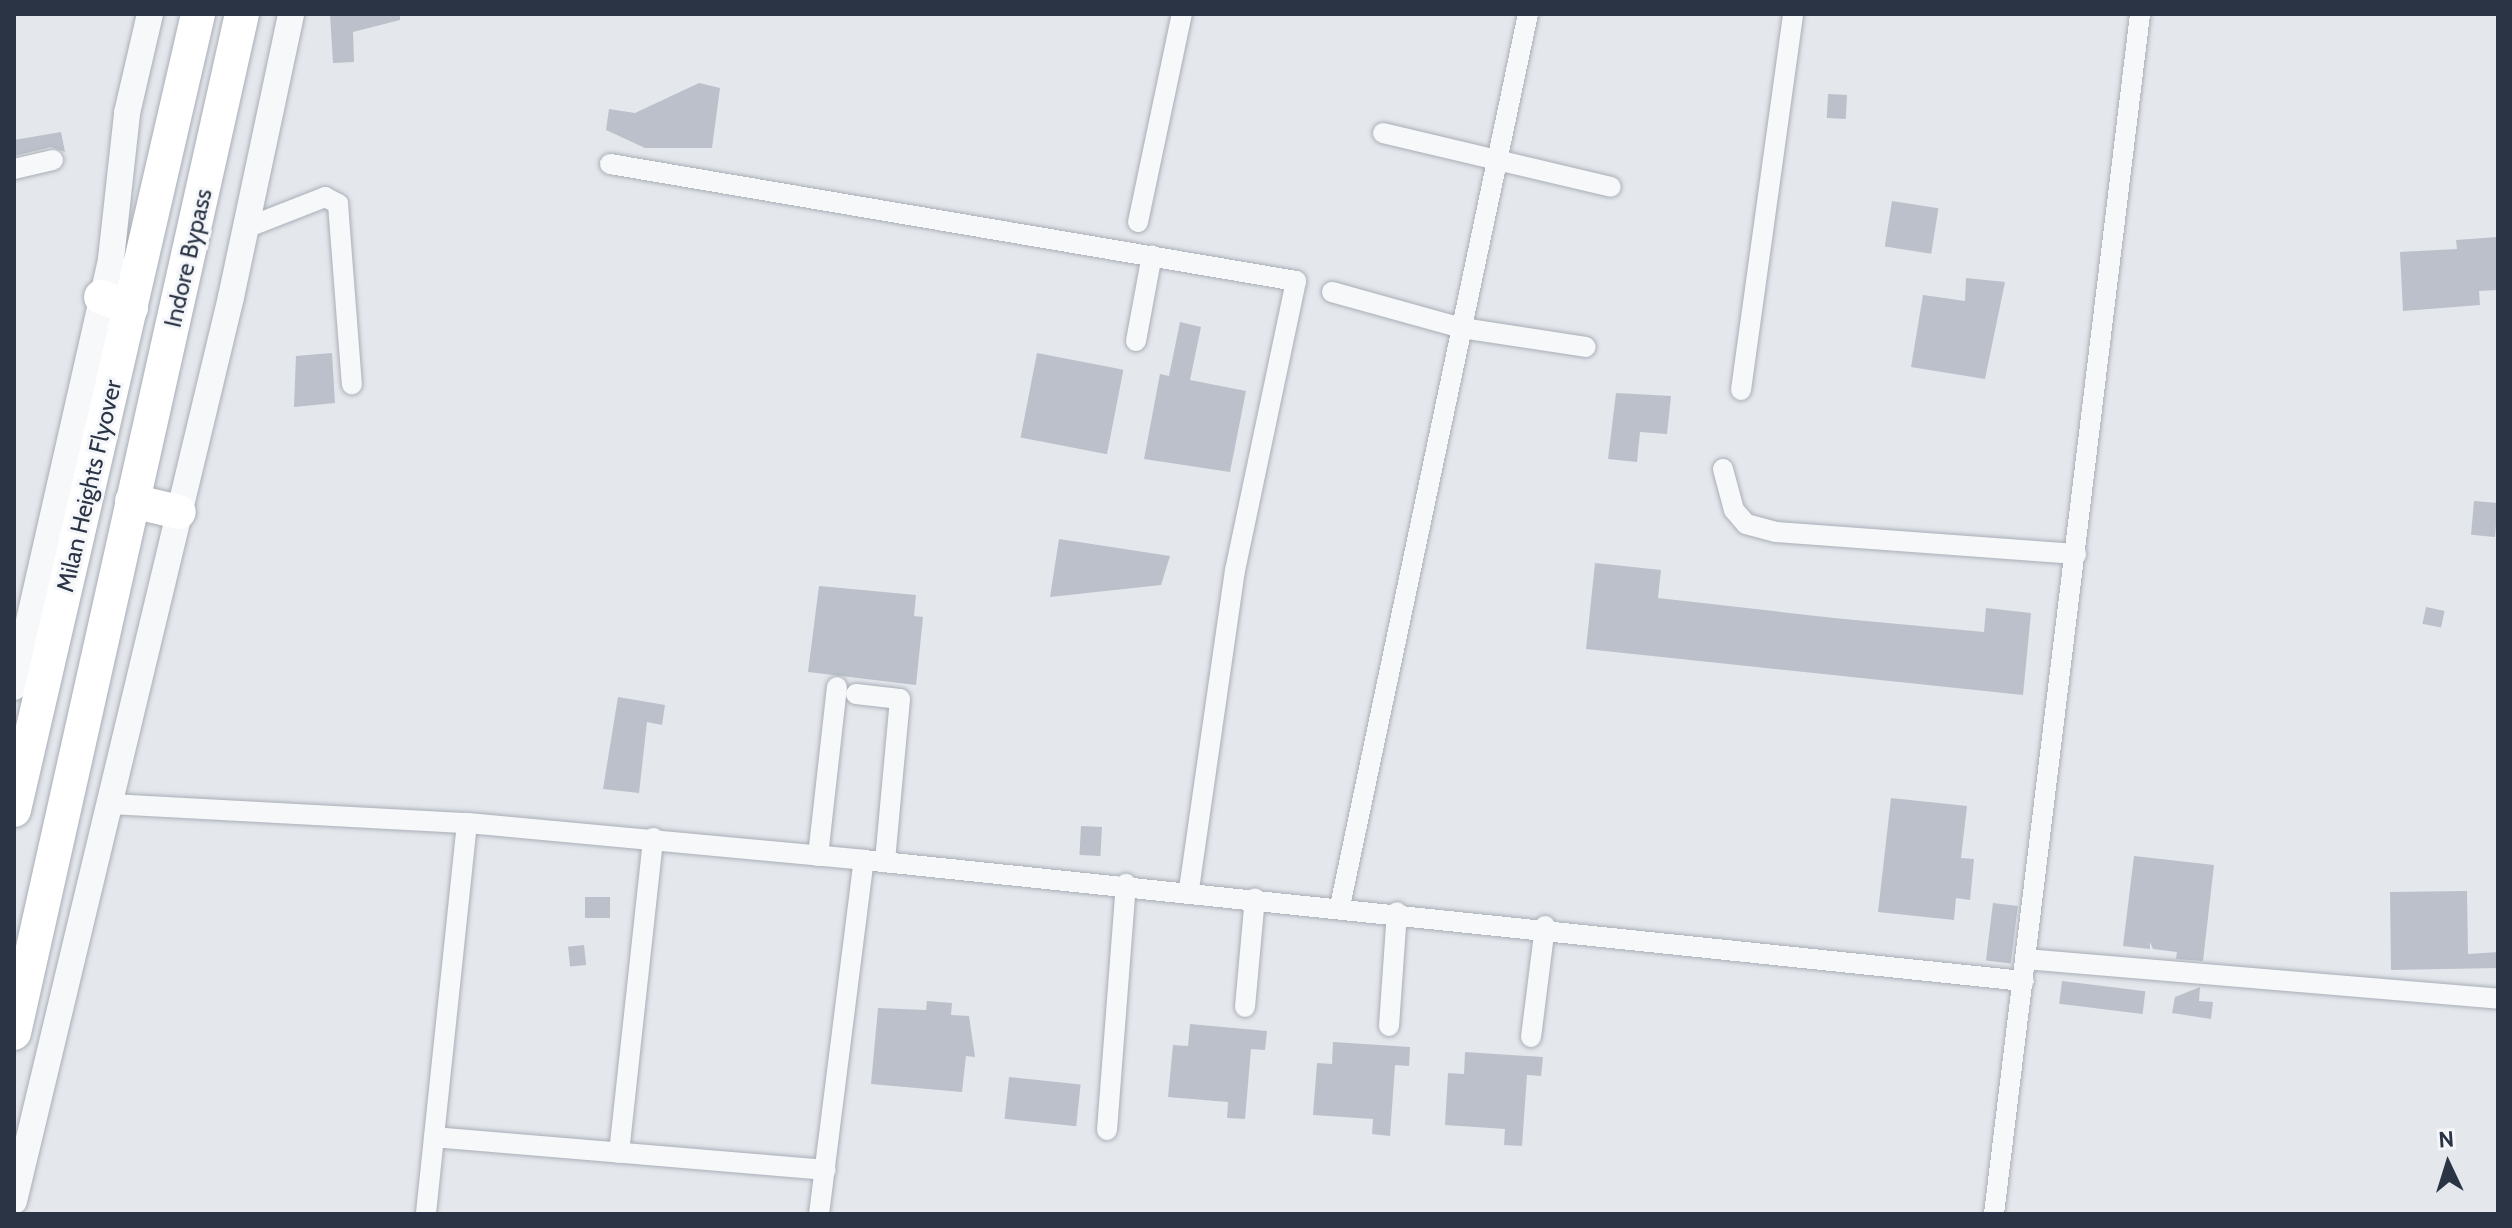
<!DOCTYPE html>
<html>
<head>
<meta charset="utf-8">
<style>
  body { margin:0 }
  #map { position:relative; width:2512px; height:1228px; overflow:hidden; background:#e4e7ec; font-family:Cabin,sans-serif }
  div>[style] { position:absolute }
  .building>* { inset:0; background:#bbc0ca; transform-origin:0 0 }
  .roads { filter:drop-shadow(0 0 2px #a9aeb7) drop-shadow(0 0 2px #a9aeb7) }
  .minor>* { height:20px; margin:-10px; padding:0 10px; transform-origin:10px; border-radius:10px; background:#f7f8fa }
  .tertiary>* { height:26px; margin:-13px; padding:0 13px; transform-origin:13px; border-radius:13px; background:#f7f8fa }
  .trunk>* { height:34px; margin:-17px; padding:0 17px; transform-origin:17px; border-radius:17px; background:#fff }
  span { translate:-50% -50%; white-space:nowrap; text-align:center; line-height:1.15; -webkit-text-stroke:6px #f4f6f9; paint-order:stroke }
  .street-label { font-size:24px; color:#2b3445 }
  .frame { position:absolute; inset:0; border:16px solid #2b3445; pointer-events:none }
  .north { position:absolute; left:2408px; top:1124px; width:80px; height:80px; -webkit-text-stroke:6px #f4f6f9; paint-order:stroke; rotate:356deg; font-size:22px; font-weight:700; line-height:32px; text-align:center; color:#2b3445 }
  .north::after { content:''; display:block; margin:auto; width:28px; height:36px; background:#2b3445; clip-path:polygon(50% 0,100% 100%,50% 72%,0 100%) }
</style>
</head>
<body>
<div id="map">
  <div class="building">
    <i style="clip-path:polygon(330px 14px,400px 14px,400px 20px,353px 32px,354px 62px,333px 63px)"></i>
    <i style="clip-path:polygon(699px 83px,720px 88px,712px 148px,645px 148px,606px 130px,609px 109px,635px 113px)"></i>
    <i style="left:1828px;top:94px;width:19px;height:24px;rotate:3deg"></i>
    <i style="clip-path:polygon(61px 132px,65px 152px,51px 147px,14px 156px,14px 140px)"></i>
    <i style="left:1892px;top:201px;width:47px;height:46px;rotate:9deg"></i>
    <i style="clip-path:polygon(2498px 237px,2498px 290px,2479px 291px,2480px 305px,2403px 311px,2400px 252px,2457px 249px,2456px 240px)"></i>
    <i style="clip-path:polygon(1966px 278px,2005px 282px,1985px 379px,1911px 367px,1923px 295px,1965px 301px)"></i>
    <i style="clip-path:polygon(1180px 322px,1201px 327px,1190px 380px,1246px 391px,1230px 472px,1144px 459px,1160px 374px,1169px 376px)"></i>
    <i style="clip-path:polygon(332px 353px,335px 403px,294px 407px,296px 356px)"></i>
    <i style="left:1037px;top:353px;width:88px;height:86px;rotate:11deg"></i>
    <i style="clip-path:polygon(1616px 393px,1671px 396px,1667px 434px,1640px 432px,1637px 462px,1608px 459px)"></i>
    <i style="left:2474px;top:501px;width:24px;height:34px;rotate:5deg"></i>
    <i style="clip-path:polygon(1059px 539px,1170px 556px,1161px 585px,1050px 597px)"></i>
    <i style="clip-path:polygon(1595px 563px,1661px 570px,1658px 598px,1834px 618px,1984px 632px,1986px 608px,2031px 613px,2023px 695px,1586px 649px)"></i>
    <i style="clip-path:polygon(819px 586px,916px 595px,914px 616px,923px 617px,916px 685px,808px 672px)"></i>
    <i style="left:2426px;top:607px;width:19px;height:17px;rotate:12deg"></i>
    <i style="clip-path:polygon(618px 697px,665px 705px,662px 725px,647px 722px,639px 793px,603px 789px)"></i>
    <i style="clip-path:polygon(1891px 798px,1967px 806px,1961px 858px,1974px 859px,1970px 900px,1956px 898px,1954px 920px,1878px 912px)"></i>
    <i style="left:1081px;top:826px;width:21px;height:29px;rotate:3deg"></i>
    <i style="clip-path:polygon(2134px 856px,2214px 865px,2203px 961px,2176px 959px,2177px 952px,2153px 949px,2150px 942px,2150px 949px,2123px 946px)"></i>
    <i style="clip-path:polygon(2467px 891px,2468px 954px,2498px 952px,2498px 968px,2391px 970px,2390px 892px)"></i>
    <i style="left:585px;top:897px;width:25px;height:21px"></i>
    <i style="left:1993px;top:903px;width:25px;height:58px;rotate:7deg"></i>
    <i style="left:584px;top:945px;width:20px;height:16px;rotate:84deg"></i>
    <i style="left:2062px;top:981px;width:84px;height:23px;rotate:7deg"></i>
    <i style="clip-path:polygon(2200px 987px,2199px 1001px,2213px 1002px,2211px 1019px,2172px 1013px,2175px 997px)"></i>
    <i style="clip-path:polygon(927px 1001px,952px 1003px,951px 1015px,969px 1016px,975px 1057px,966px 1056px,962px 1092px,871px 1084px,878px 1008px,926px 1010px)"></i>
    <i style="clip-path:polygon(1190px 1024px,1267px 1031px,1265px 1050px,1251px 1049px,1245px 1119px,1227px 1118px,1228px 1102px,1168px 1097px,1173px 1045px,1188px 1046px)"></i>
    <i style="clip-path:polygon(1333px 1042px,1410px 1047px,1409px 1066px,1395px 1065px,1390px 1136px,1372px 1134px,1373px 1119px,1313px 1115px,1317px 1063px,1332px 1064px)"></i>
    <i style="clip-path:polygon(1465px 1052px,1543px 1057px,1541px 1076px,1527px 1075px,1522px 1146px,1504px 1145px,1505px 1129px,1445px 1125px,1448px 1073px,1464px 1074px)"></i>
    <i style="left:1009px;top:1077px;width:72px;height:42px;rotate:6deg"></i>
  </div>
  <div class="roads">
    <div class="minor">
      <i style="left:1383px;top:133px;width:234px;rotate:13.3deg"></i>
      <i style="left:610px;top:164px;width:696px;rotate:9.68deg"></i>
      <i style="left:1296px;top:281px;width:295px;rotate:101.9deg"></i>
      <i style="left:1235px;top:570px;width:323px;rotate:98.2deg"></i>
      <i style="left:14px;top:169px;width:40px;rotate:-13deg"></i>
      <i style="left:1138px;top:222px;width:213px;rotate:-78.1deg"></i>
      <i style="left:246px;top:228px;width:85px;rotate:-21.4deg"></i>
      <i style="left:325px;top:197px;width:15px;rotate:28deg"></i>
      <i style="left:338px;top:204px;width:181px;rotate:85.6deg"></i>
      <i style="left:1332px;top:292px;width:135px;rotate:15.5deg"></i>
      <i style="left:1462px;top:328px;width:125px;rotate:8.7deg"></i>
      <i style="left:1136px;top:341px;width:87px;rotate:-79.5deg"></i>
      <i style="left:1741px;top:390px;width:380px;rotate:-82.1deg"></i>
      <i style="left:1723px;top:469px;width:42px;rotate:75deg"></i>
      <i style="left:1734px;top:510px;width:18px;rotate:49deg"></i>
      <i style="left:1746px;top:524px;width:31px;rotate:15deg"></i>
      <i style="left:1776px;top:532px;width:301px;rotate:4.2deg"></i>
      <i style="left:856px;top:694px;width:44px;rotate:6.5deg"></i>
      <i style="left:900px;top:699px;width:164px;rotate:95.3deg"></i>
      <i style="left:111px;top:804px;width:357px;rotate:3.1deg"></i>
      <i style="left:467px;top:823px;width:399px;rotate:5.3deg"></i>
      <i style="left:818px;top:856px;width:170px;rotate:-83.6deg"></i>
      <i style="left:1340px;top:906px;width:912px;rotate:-78.1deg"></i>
      <i style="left:2026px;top:959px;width:474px;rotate:4.8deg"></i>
      <i style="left:1245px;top:1007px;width:109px;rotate:-84.8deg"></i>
      <i style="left:1389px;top:1026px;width:114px;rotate:-86deg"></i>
      <i style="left:1531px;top:1037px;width:112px;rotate:-82.8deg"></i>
      <i style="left:1107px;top:1130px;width:247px;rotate:-85.6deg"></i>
      <i style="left:434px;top:1137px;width:393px;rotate:4.8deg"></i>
      <i style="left:619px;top:1153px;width:317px;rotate:-83.8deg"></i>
      <i style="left:426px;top:1213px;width:392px;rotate:-84deg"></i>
      <i style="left:819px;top:1214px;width:357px;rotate:-82.8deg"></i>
      <i style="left:864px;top:860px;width:1166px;rotate:5.96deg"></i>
      <i style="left:1994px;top:1214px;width:1209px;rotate:-83.06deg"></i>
    </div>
    <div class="tertiary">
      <i style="left:14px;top:687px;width:439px;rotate:-77.2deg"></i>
      <i style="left:111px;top:259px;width:147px;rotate:-83.7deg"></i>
      <i style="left:127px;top:113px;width:102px;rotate:-76.9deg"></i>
      <i style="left:14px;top:1201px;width:930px;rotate:-76.5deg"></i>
      <i style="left:231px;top:297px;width:289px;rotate:-78deg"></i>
    </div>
    <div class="trunk">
      <i style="left:101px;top:297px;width:32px;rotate:20deg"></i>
      <i style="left:132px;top:501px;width:48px;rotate:13.2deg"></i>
      <i style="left:14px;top:810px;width:817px;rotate:-76.98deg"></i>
      <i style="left:14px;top:1033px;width:1044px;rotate:-77.39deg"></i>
    </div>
  </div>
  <div class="street-label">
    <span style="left:188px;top:258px;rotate:-77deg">Indore Bypass</span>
    <span style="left:89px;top:486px;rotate:-77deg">Milan Heights Flyover</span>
  </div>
  <div class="frame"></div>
  <div class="north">N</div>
</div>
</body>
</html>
